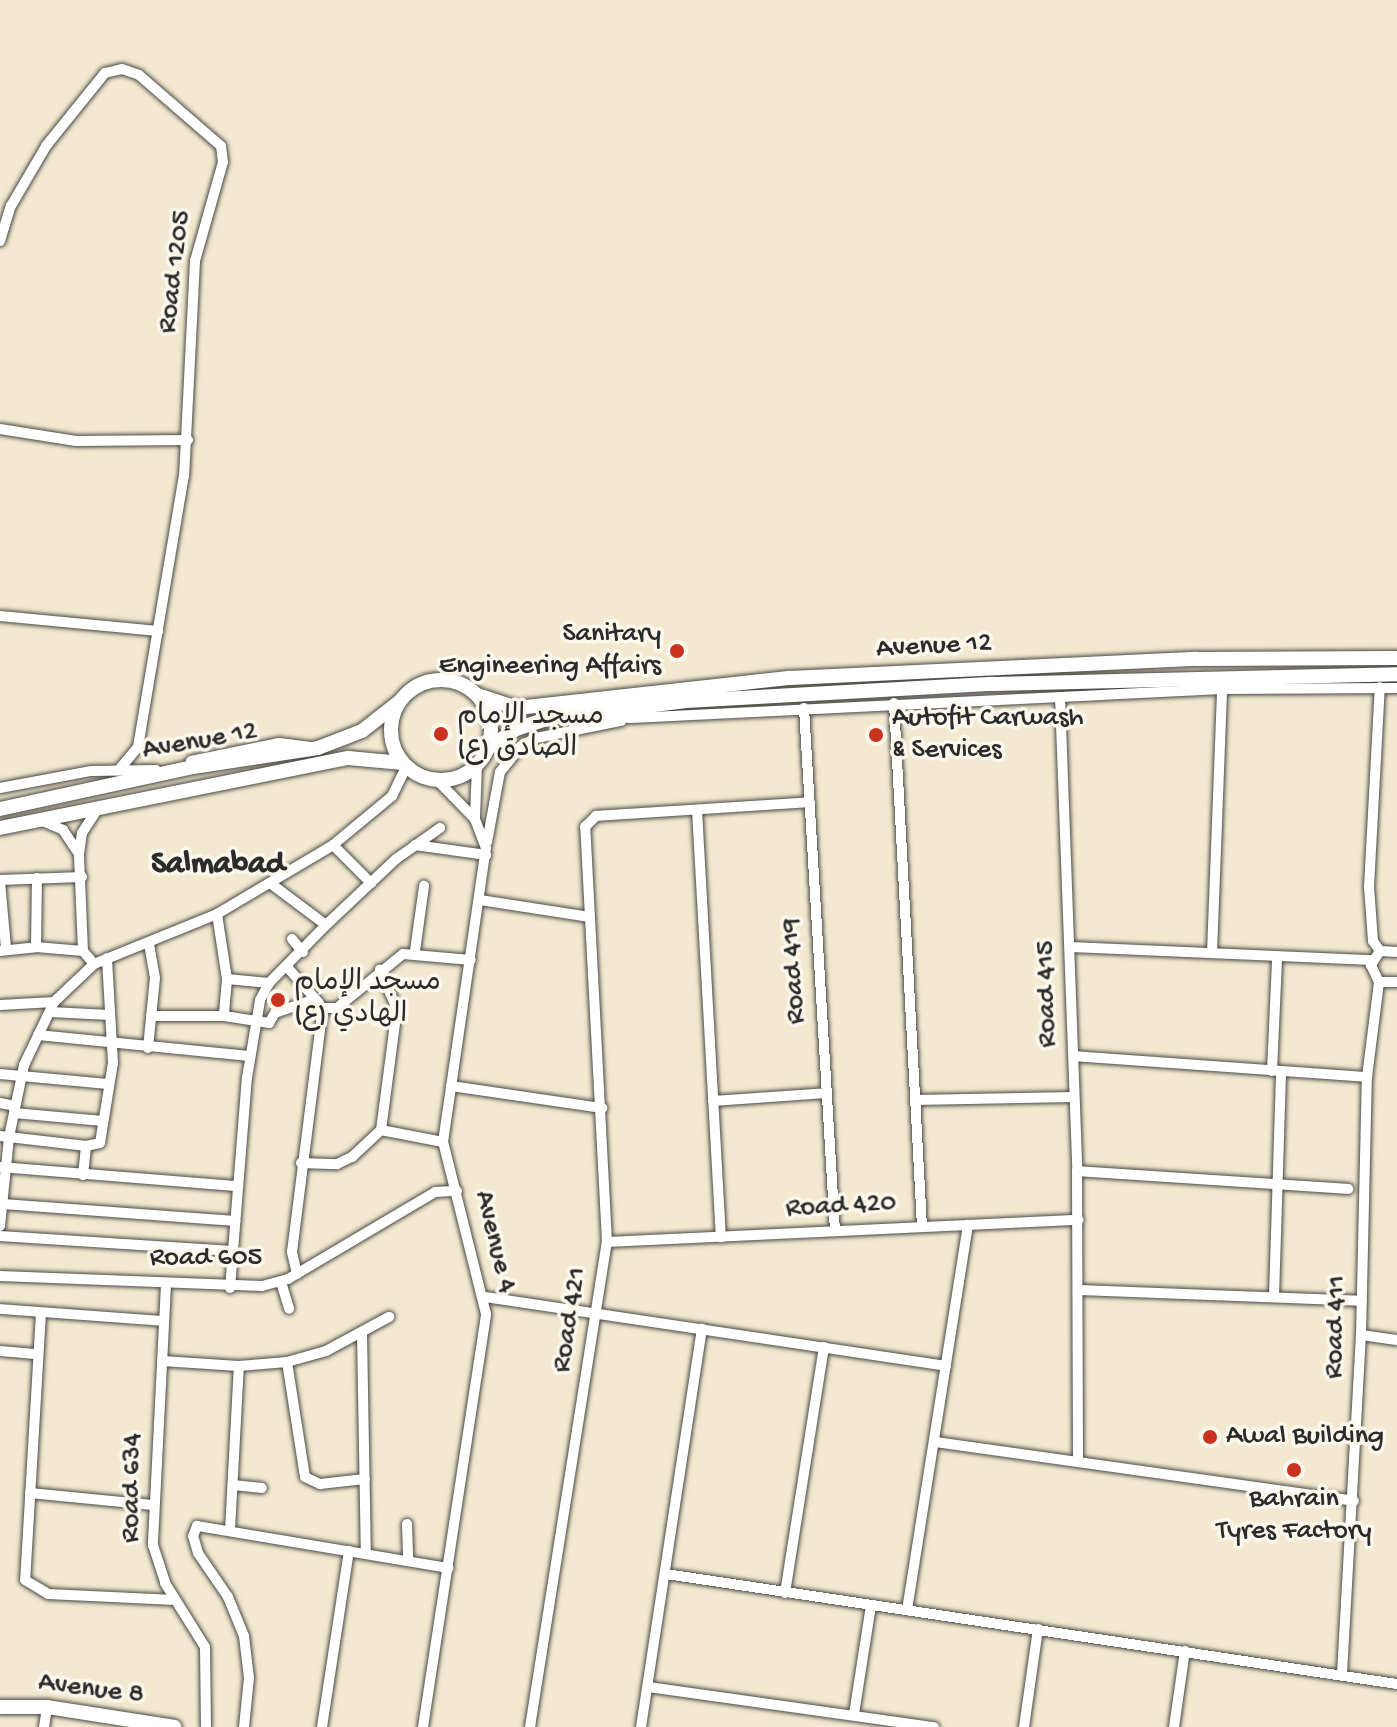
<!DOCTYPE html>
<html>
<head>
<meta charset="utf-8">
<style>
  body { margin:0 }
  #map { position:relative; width:1397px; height:1727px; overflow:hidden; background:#f2e9d0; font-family:"Gochi Hand","Playpen Sans Arabic",sans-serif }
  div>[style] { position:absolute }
  .roads { filter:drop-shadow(0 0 2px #494844) drop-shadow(0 0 2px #494844) }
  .street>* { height:10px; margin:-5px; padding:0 5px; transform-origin:5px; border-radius:5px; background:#fff }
  .secondary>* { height:14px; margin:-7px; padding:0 7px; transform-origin:7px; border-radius:7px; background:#fff }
  .secondary>.ring { margin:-7px; padding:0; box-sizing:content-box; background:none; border:14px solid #fff; border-radius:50% }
  .dots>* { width:22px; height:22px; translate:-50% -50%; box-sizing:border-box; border:4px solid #fbf7ec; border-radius:50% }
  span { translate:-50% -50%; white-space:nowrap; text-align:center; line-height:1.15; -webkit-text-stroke:7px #fbf7ec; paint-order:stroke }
  .street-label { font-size:28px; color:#2b2b2b }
  .poi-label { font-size:28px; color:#2b2b2b }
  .right { translate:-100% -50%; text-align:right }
  .left { translate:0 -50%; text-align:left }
  .quarter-label { font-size:32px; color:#2b2b2b; font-weight:700 }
</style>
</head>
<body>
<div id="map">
  <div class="roads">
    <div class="street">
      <i style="left:0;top:241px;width:37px;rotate:-73deg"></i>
      <i style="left:11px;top:206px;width:69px;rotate:-59.7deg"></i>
      <i style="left:46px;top:146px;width:94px;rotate:-51.1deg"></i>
      <i style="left:105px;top:73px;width:17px;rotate:-13deg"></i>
      <i style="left:122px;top:69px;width:18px;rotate:19deg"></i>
      <i style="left:139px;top:75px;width:108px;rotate:40.9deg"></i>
      <i style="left:221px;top:146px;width:16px;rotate:83deg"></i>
      <i style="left:223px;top:162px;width:103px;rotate:105.8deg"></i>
      <i style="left:195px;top:261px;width:214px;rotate:92.9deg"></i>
      <i style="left:184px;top:475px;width:276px;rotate:99.6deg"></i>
      <i style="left:138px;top:747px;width:30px;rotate:130deg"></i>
      <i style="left:0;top:429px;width:77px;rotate:9deg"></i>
      <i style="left:76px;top:441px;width:112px;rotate:-0.5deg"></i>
      <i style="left:0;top:616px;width:159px;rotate:5.4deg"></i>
      <i style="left:1060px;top:697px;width:474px;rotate:87.9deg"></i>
      <i style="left:1077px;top:1171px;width:291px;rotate:89.8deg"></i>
      <i style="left:894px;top:703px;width:525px;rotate:86.94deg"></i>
      <i style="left:804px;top:708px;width:524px;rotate:86.61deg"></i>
      <i style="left:601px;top:716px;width:30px;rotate:4deg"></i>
      <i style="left:631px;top:718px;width:592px;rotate:-2.81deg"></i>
      <i style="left:1222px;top:689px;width:175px;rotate:-0.3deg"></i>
      <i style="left:191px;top:761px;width:90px;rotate:-11.6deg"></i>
      <i style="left:279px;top:743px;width:34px;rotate:7deg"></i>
      <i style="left:0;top:788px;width:93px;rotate:-10.6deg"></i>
      <i style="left:91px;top:771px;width:65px;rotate:-0.9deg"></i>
      <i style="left:697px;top:810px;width:428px;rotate:86.8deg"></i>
      <i style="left:475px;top:817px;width:53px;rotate:-87.8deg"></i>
      <i style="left:40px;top:820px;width:25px;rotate:23deg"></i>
      <i style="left:63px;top:830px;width:27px;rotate:56deg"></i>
      <i style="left:487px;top:842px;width:71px;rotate:-79.5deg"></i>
      <i style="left:500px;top:772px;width:33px;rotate:-51deg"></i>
      <i style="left:521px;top:746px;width:17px;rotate:-28deg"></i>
      <i style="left:536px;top:738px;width:87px;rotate:-11.3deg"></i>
      <i style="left:333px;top:845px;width:54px;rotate:45deg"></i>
      <i style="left:415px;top:845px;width:72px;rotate:8deg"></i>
      <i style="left:0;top:880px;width:82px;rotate:-2.1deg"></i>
      <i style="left:0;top:882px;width:66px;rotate:84.8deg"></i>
      <i style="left:270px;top:883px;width:70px;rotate:36.9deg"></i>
      <i style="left:480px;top:900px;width:111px;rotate:8.8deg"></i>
      <i style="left:217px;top:914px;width:66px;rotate:81.3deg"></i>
      <i style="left:227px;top:979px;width:37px;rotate:95deg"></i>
      <i style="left:292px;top:939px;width:17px;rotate:50deg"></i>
      <i style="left:36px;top:947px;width:69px;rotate:-89.2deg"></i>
      <i style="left:1071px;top:947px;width:301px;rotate:2.5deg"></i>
      <i style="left:0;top:951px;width:36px;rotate:-6deg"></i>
      <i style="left:36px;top:947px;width:47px;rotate:4.9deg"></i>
      <i style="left:415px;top:951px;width:66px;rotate:-82.1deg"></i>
      <i style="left:1380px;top:951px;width:12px;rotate:-125deg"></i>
      <i style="left:1373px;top:941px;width:54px;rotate:-94.2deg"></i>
      <i style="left:1369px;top:887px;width:200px;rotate:-86.9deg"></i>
      <i style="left:1397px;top:952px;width:17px;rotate:-177deg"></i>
      <i style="left:1380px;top:951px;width:17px;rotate:123deg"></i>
      <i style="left:1371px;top:965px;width:19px;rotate:65deg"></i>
      <i style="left:1379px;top:982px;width:18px"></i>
      <i style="left:1212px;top:953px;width:264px;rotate:-87.8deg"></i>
      <i style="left:94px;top:964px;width:17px;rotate:-130deg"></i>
      <i style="left:83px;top:951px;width:97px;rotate:-92.4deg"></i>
      <i style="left:79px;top:854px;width:21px;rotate:-82deg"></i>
      <i style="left:82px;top:833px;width:30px;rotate:-57deg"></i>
      <i style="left:287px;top:967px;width:48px;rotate:48.4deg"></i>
      <i style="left:227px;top:979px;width:42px;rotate:5.4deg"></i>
      <i style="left:0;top:1005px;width:54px;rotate:-3.2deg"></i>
      <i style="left:323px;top:1008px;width:14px"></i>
      <i style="left:337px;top:1008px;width:85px;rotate:-39.3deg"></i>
      <i style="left:403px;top:954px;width:68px;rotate:5deg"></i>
      <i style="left:50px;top:1012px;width:60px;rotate:2.9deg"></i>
      <i style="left:151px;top:1016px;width:73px"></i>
      <i style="left:224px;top:1016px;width:46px;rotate:8.8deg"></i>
      <i style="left:269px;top:1023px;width:12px;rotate:-59deg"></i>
      <i style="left:275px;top:1013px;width:42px;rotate:-19.3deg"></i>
      <i style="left:38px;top:1035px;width:212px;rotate:5.7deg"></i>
      <i style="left:148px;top:1048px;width:70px;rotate:-84.3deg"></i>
      <i style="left:155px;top:978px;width:35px;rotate:-100deg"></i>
      <i style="left:1074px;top:1056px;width:294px;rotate:4.1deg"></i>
      <i style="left:1272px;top:1071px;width:111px;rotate:-87.4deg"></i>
      <i style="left:0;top:1074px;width:108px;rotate:5.3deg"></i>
      <i style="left:451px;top:1086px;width:153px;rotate:8.3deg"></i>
      <i style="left:915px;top:1100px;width:158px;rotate:-1.1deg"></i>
      <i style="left:713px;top:1101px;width:113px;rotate:-4deg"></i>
      <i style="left:0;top:1103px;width:15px;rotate:11deg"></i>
      <i style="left:14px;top:1113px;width:89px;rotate:5.1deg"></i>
      <i style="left:381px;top:1130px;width:63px;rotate:11deg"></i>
      <i style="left:0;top:1136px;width:87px;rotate:6.6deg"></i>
      <i style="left:86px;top:1146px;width:14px;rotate:-12deg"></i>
      <i style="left:100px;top:1143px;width:81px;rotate:-80.8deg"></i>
      <i style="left:113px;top:1063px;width:105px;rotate:-93.3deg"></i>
      <i style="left:301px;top:1163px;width:36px;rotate:2deg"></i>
      <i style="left:337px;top:1164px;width:17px;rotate:-25deg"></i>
      <i style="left:352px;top:1157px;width:40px;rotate:-43deg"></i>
      <i style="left:381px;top:1130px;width:122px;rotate:-82.5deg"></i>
      <i style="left:397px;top:1009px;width:43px;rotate:-113.6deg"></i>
      <i style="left:0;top:1167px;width:239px;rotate:4.6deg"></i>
      <i style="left:1077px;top:1171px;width:272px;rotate:3.8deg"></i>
      <i style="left:83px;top:1175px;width:29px;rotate:-84deg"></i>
      <i style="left:3px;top:1204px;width:233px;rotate:4.2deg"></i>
      <i style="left:0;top:1226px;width:89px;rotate:-84.2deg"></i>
      <i style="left:9px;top:1137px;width:74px;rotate:-78.2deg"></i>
      <i style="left:24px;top:1065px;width:70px;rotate:-64.5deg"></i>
      <i style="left:54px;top:1002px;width:55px;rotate:-43.5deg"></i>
      <i style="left:94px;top:964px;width:133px;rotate:-22.1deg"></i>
      <i style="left:217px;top:914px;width:135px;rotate:-30.7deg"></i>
      <i style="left:333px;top:845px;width:77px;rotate:-39.7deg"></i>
      <i style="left:392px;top:796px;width:32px;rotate:-64deg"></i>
      <i style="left:0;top:1236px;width:233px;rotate:3.7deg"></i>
      <i style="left:607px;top:1242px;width:472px;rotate:-2.7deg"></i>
      <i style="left:297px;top:1274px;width:23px;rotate:-103deg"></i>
      <i style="left:292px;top:1252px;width:246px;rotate:-82.8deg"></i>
      <i style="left:0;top:1276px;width:262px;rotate:2.2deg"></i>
      <i style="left:262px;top:1286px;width:27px;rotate:-15deg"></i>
      <i style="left:288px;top:1279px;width:171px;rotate:-30.6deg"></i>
      <i style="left:435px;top:1192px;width:22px;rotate:-3deg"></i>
      <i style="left:281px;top:1282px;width:28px;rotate:73deg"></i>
      <i style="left:166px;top:1285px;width:260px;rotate:92.9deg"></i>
      <i style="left:153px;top:1545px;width:40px;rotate:72deg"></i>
      <i style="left:165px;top:1583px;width:75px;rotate:58deg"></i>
      <i style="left:205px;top:1647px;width:80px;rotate:89.3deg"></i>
      <i style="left:230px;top:1288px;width:211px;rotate:-85.4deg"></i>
      <i style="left:247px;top:1078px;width:79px;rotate:-80.5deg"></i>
      <i style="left:260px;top:1000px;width:19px;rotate:-62deg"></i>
      <i style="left:269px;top:983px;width:81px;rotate:-45.5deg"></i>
      <i style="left:326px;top:925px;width:96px;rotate:-43.3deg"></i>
      <i style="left:396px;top:859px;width:54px;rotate:-35.2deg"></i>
      <i style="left:1078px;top:1290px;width:284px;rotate:2.2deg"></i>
      <i style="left:485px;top:1297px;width:466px;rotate:8.5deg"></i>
      <i style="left:1274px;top:1297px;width:225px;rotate:-88.2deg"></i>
      <i style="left:0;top:1309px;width:164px;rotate:4.2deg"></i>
      <i style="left:41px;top:1313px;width:267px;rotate:93.4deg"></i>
      <i style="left:25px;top:1580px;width:27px;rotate:31deg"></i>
      <i style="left:48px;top:1594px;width:127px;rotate:2.7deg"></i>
      <i style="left:362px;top:1333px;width:221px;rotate:89deg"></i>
      <i style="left:1361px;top:1335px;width:36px;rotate:8deg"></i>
      <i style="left:0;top:1351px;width:38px;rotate:5deg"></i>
      <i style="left:162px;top:1361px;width:77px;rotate:3.7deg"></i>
      <i style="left:239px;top:1366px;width:48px;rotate:-4.8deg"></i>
      <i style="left:287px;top:1362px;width:41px;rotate:-15.8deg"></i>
      <i style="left:326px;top:1351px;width:72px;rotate:-28.4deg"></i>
      <i style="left:287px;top:1362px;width:116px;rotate:81.1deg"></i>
      <i style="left:305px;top:1477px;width:17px;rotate:25deg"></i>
      <i style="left:320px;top:1484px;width:45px;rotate:-6.3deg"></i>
      <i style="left:935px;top:1442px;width:423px;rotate:8deg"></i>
      <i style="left:233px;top:1485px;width:29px;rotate:6deg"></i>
      <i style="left:30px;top:1493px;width:123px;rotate:5.6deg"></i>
      <i style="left:407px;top:1524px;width:37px;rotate:88deg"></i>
      <i style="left:230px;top:1530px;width:164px;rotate:-86.9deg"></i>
      <i style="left:666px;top:1574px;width:739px;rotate:8.56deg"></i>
      <i style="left:785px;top:1593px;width:249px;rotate:-81deg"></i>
      <i style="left:907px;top:1610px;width:390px;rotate:-81deg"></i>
      <i style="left:1342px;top:1674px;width:340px;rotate:-86.8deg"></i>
      <i style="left:1361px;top:1335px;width:258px;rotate:-88.7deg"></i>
      <i style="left:1367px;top:1077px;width:96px;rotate:-82.8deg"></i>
      <i style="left:648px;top:1687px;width:289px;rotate:8deg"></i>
      <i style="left:854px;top:1714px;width:110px;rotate:-81.1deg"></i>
      <i style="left:44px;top:1727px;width:20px;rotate:-81deg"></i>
      <i style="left:244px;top:1727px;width:49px;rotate:-84.2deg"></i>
      <i style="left:249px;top:1678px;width:42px;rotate:-96.8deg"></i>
      <i style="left:244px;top:1636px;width:42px;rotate:-112.3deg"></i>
      <i style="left:228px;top:1597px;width:53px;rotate:-124.3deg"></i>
      <i style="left:198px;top:1553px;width:18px;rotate:-106deg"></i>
      <i style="left:193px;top:1536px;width:11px;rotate:-68deg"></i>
      <i style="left:197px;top:1526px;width:255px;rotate:9.5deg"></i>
      <i style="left:322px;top:1727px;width:178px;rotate:-81.3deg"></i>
      <i style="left:423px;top:1727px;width:418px;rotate:-81.3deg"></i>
      <i style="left:486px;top:1314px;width:177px;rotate:-104deg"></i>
      <i style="left:443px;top:1142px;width:297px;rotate:-81.7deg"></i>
      <i style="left:486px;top:848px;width:31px;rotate:-111deg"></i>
      <i style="left:475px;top:819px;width:54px;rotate:-134.3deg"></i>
      <i style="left:530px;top:1727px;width:491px;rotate:-81deg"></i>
      <i style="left:607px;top:1242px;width:416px;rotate:-93deg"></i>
      <i style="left:585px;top:827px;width:16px;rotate:-45deg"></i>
      <i style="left:596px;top:816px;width:214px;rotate:-3.7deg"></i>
      <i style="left:641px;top:1727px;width:403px;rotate:-81.3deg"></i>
      <i style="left:1024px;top:1727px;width:99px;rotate:-81.9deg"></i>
      <i style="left:1174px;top:1727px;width:77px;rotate:-81.8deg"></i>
    </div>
    <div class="secondary">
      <i class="ring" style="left:391px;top:680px;width:86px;height:86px"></i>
      <i style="left:477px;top:695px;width:42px;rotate:18deg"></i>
      <i style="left:517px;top:708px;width:275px;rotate:-6.3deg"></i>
      <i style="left:790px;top:678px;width:407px;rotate:-2.7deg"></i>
      <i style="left:1197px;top:659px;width:200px;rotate:-0.3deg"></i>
      <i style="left:488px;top:748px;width:34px;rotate:-34deg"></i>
      <i style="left:516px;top:729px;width:35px;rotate:-18deg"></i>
      <i style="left:549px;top:718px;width:138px;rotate:-7.1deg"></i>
      <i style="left:686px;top:701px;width:307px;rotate:-3.2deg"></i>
      <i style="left:993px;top:684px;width:404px;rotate:-1.4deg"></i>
      <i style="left:0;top:809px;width:198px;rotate:-12.3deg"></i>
      <i style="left:193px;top:767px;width:126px;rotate:-8.6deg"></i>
      <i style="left:318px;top:748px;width:47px;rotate:-21.1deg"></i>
      <i style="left:362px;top:731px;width:47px;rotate:-38.1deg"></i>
      <i style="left:0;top:828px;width:355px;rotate:-11.4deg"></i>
      <i style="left:348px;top:758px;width:55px;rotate:5.2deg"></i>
      <i style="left:0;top:1707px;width:47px"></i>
      <i style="left:47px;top:1707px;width:129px;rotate:8.9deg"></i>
    </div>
  </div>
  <div class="dots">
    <i style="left:677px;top:651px;background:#c8321e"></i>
    <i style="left:441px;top:734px;background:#c8321e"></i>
    <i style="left:876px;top:735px;background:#c8321e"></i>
    <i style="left:278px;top:1000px;background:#c8321e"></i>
    <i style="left:1210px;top:1437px;background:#c8321e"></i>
    <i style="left:1294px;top:1470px;background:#c8321e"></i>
  </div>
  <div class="street-label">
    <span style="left:176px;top:272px;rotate:-83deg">Road 1205</span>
    <span style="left:934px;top:647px;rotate:-3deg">Avenue 12</span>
    <span style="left:200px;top:742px;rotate:-10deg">Avenue 12</span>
    <span style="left:795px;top:971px;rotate:-93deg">Road 419</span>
    <span style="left:1048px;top:994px;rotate:-91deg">Road 415</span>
    <span style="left:841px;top:1207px;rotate:-3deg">Road 420</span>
    <span style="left:494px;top:1242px;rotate:76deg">Avenue 4</span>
    <span style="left:206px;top:1259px">Road 605</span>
    <span style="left:571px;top:1320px;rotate:-81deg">Road 421</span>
    <span style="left:1337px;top:1327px;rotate:-88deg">Road 411</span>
    <span style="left:133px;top:1488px;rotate:-89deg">Road 634</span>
    <span style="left:91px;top:1690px;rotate:7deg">Avenue 8</span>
  </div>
  <div class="poi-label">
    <span class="right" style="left:661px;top:651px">Sanitary<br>Engineering Affairs</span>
    <span class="left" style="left:457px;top:734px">مسجد الإمام<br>الصادق (ع)</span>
    <span class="left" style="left:892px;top:735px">Autofit Carwash<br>&amp; Services</span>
    <span class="left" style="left:294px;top:1000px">مسجد الإمام<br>الهادي (ع)</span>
    <span class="left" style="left:1226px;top:1437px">Awal Building</span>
    <span style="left:1294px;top:1516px">Bahrain<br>Tyres Factory</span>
  </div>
  <div class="quarter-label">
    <span style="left:218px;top:865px">Salmabad</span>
  </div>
</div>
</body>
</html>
